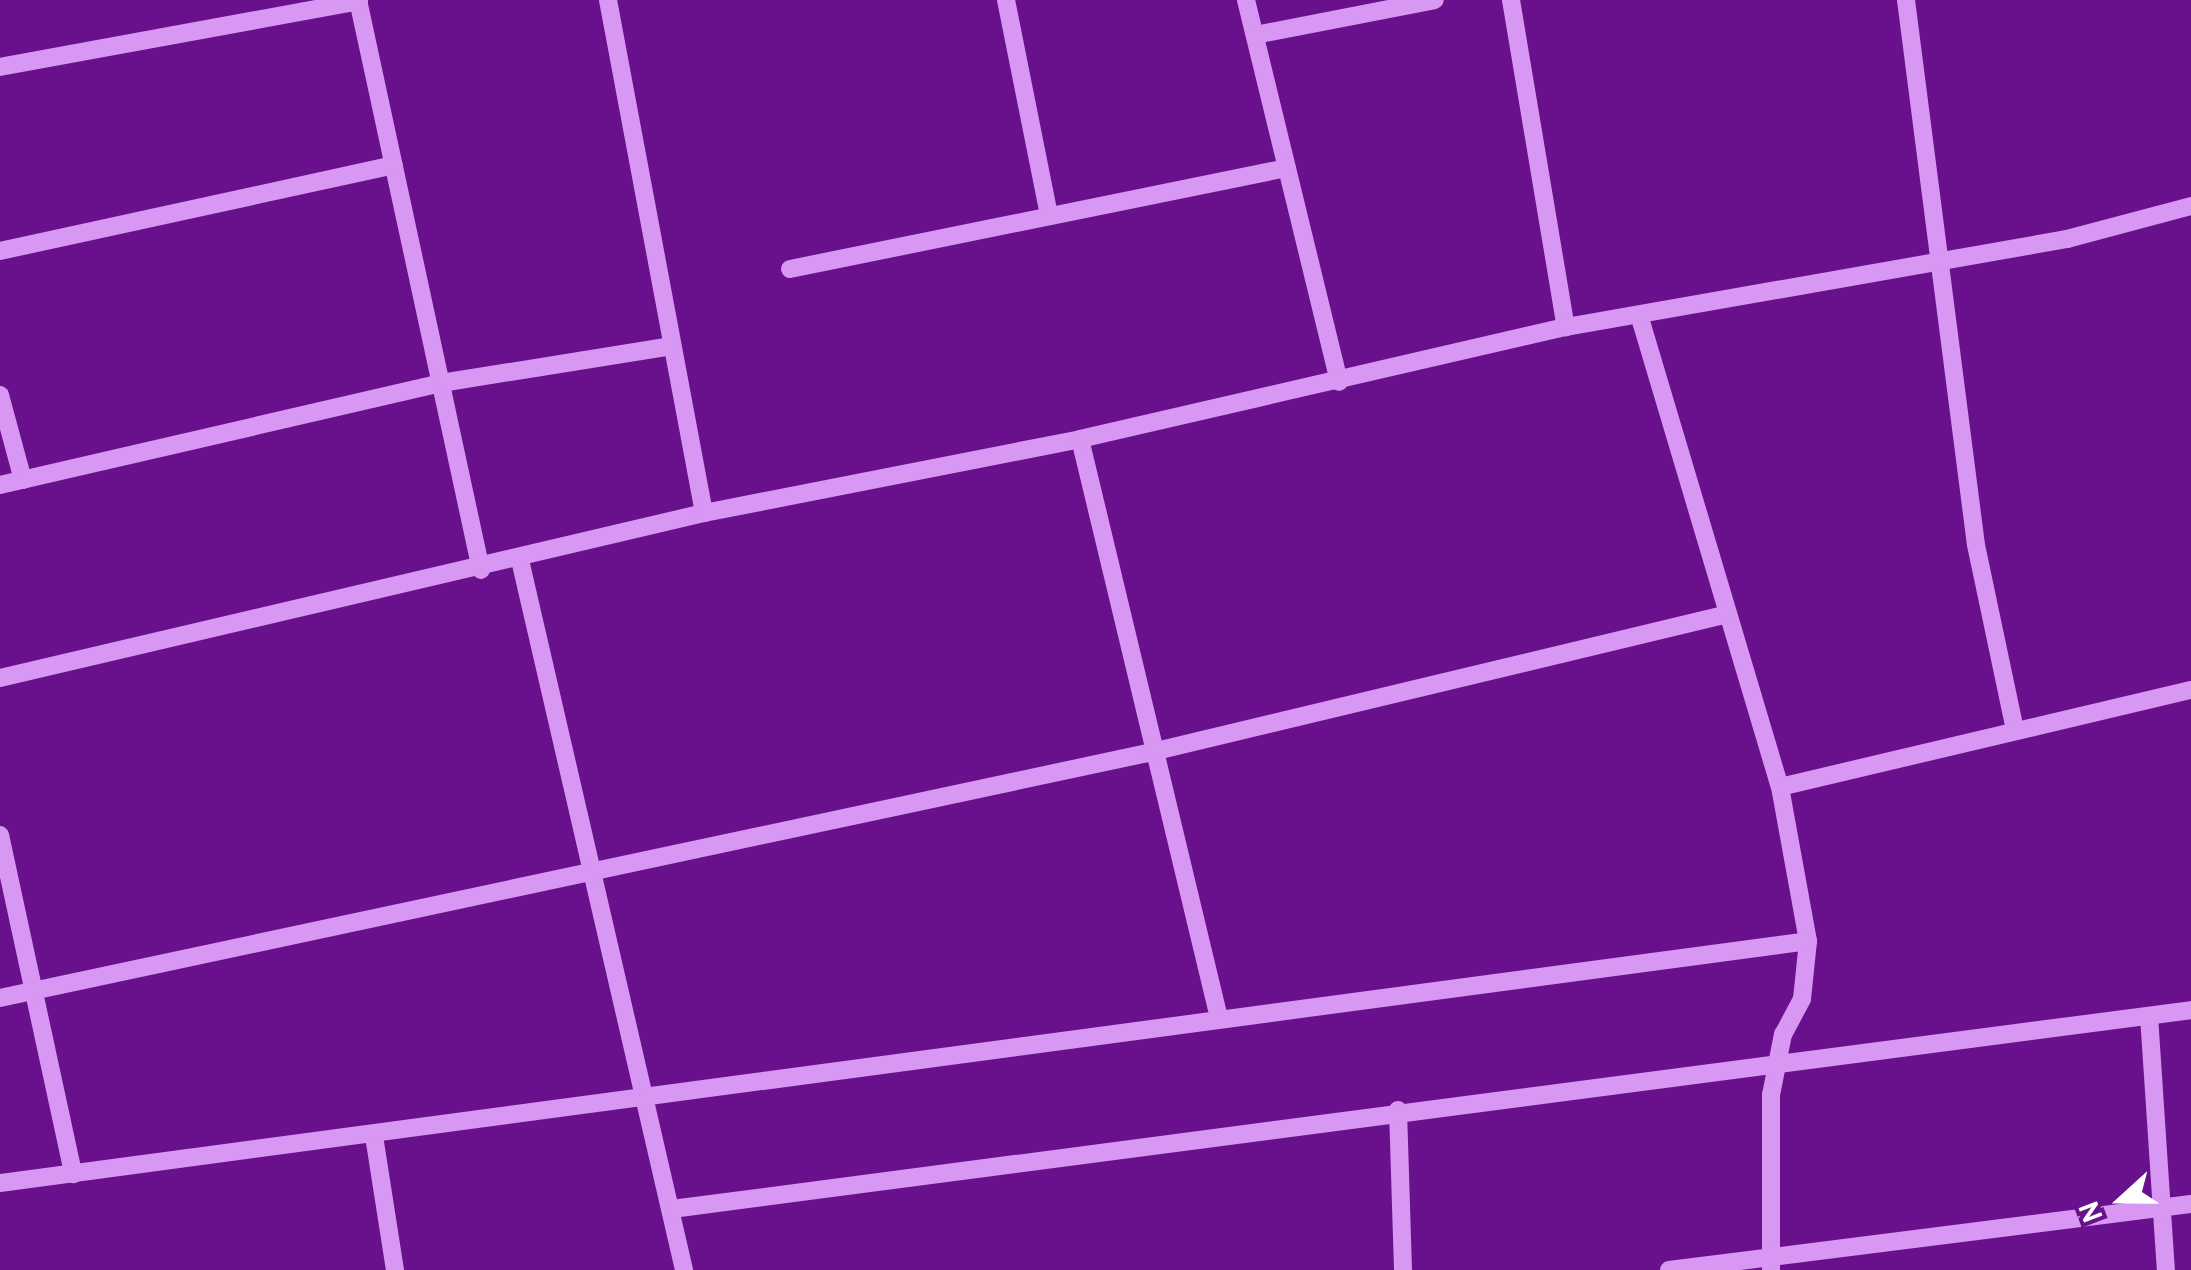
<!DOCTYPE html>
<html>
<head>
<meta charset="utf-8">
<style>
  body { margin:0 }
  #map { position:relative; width:2191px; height:1270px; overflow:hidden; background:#69108c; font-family:Overpass,sans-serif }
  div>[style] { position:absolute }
  .minor>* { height:18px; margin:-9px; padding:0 9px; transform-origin:9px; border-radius:9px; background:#d797f2 }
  span { translate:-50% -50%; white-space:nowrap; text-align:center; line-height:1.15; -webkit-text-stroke:8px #69108c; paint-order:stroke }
  .north { position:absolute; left:2071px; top:1150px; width:100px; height:100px; -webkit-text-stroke:8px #69108c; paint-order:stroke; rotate:249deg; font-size:28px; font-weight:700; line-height:40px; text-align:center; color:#fff }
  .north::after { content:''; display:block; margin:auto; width:35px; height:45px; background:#fff; clip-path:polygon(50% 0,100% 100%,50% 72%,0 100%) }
</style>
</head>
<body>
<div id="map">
  <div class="minor">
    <i style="left:358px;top:0;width:583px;rotate:77.82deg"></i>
    <i style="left:608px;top:0;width:522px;rotate:79.4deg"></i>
    <i style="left:1006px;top:0;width:220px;rotate:78.7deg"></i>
    <i style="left:1246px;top:0;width:393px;rotate:76.3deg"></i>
    <i style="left:1511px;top:0;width:332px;rotate:80.5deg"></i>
    <i style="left:1906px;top:0;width:549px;rotate:82.68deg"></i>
    <i style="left:1976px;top:545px;width:189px;rotate:78.1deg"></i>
    <i style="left:1255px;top:35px;width:183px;rotate:-11deg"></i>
    <i style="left:0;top:67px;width:365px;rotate:-10.4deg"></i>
    <i style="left:0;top:251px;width:403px;rotate:-12.3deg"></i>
    <i style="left:790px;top:269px;width:507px;rotate:-11.49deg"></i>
    <i style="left:1640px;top:318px;width:489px;rotate:73.4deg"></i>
    <i style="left:1780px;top:787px;width:157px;rotate:79.7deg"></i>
    <i style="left:1808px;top:941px;width:58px;rotate:95.9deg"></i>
    <i style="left:1802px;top:999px;width:40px;rotate:118deg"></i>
    <i style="left:1783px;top:1034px;width:62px;rotate:101.1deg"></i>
    <i style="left:1771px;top:1095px;width:175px;rotate:90deg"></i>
    <i style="left:0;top:395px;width:88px;rotate:74.9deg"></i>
    <i style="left:1080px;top:439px;width:595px;rotate:76.5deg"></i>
    <i style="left:0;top:485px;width:453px;rotate:-13deg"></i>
    <i style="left:441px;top:383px;width:234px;rotate:-9.1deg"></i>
    <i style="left:520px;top:560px;width:729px;rotate:76.99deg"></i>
    <i style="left:0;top:678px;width:723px;rotate:-13.19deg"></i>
    <i style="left:704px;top:513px;width:383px;rotate:-11.1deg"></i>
    <i style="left:1080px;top:439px;width:499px;rotate:-13deg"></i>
    <i style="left:1566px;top:327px;width:509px;rotate:-9.96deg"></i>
    <i style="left:2067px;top:239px;width:128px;rotate:-14.9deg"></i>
    <i style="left:1780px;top:787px;width:422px;rotate:-13.3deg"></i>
    <i style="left:0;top:835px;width:347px;rotate:77.8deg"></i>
    <i style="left:0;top:998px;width:1178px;rotate:-12.05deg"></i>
    <i style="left:1152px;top:752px;width:588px;rotate:-13.47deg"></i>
    <i style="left:2149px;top:1016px;width:255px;rotate:86.2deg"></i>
    <i style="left:1398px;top:1110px;width:160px;rotate:88.2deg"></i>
    <i style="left:374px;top:1136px;width:136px;rotate:81.1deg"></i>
    <i style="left:0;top:1183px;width:1824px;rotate:-7.62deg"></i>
    <i style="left:672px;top:1209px;width:1532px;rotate:-7.46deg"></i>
    <i style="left:1669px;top:1270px;width:526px;rotate:-7.21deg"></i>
  </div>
  <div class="north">N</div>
</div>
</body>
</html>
